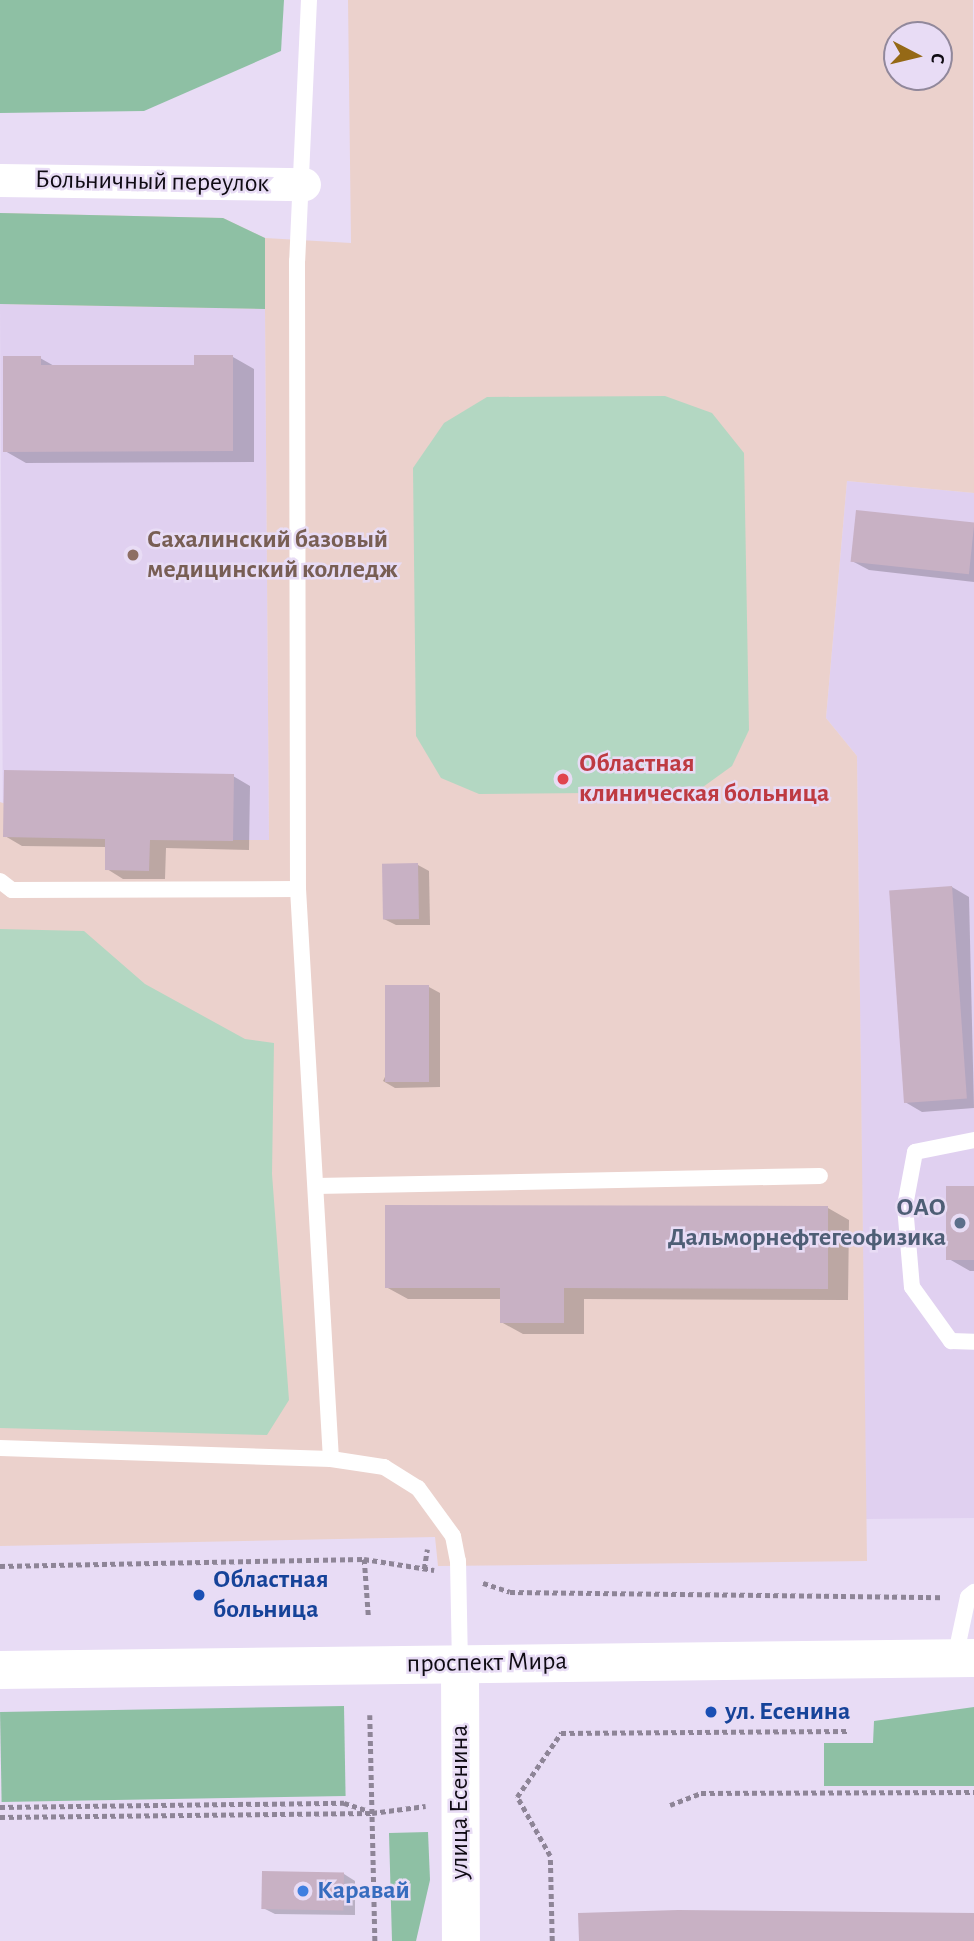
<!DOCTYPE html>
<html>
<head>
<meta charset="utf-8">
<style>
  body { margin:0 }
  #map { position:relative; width:974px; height:1941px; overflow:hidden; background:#e8dcf5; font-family:"Alegreya Sans",sans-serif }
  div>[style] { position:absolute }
  .built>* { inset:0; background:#e0d0f0 }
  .medical>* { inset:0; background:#ebd1cc }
  .green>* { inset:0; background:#b3d7c2 }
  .forest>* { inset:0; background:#8ec0a4; transform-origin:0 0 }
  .shadow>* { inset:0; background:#0003 }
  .building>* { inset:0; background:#c8b1c4; transform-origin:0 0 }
  .path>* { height:4.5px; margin-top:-2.25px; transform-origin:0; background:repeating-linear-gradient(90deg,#8e8597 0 5px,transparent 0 8.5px) }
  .lane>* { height:16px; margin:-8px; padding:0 8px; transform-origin:8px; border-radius:8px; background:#fff }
  .street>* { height:33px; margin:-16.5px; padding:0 16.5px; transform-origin:16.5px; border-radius:16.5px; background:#fff }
  .secondary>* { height:38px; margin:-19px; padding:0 19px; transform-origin:19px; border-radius:19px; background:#fff }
  .primary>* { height:38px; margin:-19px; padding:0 19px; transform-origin:19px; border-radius:19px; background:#fff }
  .dots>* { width:19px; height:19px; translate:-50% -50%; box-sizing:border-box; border:4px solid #e8dcf5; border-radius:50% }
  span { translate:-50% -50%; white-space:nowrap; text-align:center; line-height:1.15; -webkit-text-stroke:5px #e8dcf5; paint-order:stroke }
  .street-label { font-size:26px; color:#0f0b13 }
  .education-label { font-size:26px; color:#785e54; font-weight:700 }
  .left { translate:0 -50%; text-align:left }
  .health-label { font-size:26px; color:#be3a42; font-weight:700 }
  .service-label { font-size:26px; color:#4e5e75; font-weight:700 }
  .right { translate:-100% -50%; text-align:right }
  .transit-label { font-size:26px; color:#164399; font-weight:700 }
  .shop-label { font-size:26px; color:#366cbe; font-weight:700 }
  .north { position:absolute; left:883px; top:21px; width:70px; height:70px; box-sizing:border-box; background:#e8dcf5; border:2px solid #91889b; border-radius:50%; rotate:97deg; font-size:19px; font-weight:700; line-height:28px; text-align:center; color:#0f0b13 }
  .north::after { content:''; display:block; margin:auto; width:24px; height:32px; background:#956916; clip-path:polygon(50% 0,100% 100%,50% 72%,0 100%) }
</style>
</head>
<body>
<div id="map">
  <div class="built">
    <i style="clip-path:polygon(0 304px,265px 309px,269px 841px,233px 841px,105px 870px,105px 839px,3px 837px)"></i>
    <i style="clip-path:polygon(847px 481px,974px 493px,974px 1518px,866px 1519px,857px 756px,826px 718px)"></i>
  </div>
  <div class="medical">
    <i style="clip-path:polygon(evenodd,348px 0,973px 0,974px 493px,847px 481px,826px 718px,857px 756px,867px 1561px,438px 1566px,435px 1537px,0 1546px,0 802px,105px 839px,105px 870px,150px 840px,269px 840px,265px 309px,0 304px,0 213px,223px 218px,265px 238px,351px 243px,348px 0,897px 35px,939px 35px,939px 77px,897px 77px,897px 35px)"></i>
  </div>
  <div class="green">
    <i style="clip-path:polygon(665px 396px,712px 413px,744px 453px,749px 730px,732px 766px,696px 792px,479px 794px,441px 778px,416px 736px,413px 468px,444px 423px,487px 397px)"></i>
    <i style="clip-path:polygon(0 929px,84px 931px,145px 984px,245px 1039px,274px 1043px,272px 1174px,289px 1400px,267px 1435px,0 1428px)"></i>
  </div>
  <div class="forest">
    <i style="clip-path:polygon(0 0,284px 0,281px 51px,144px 111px,0 113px)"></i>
    <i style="clip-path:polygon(0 213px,223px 218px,265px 238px,265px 309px,0 304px)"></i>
    <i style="left:344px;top:1706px;width:90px;height:344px;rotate:89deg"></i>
    <i style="clip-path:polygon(974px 1707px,974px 1786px,824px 1786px,824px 1743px,873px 1743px,874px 1721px)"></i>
    <i style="clip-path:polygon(428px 1832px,430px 1880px,416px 1941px,392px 1941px,389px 1833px)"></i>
  </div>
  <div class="shadow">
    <i style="clip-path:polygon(233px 357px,254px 369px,254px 462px,26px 463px,5px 451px,40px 358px,56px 367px,196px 366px)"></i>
    <i style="clip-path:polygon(974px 525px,974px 582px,869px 570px,852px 561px)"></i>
    <i style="clip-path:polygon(233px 776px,250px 786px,249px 850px,166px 848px,165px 879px,123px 879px,107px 869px,107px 847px,22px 846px,5px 836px)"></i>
    <i style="clip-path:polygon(418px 865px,429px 871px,430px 925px,396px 925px,384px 919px)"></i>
    <i style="clip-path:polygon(952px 887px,969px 897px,974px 1108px,922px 1112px,905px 1102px)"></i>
    <i style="clip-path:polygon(429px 987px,440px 993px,440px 1087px,395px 1088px,383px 1081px)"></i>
    <i style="clip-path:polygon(974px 1188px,974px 1271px,970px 1271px,949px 1259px)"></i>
    <i style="clip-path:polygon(828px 1208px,849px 1220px,848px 1300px,584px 1299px,584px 1334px,523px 1334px,501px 1322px,501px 1299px,408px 1299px,386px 1287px)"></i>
    <i style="clip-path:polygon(344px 1874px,355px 1881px,355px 1915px,275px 1914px,263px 1908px)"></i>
  </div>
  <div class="building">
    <i style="clip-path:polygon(194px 355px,233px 355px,233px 451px,3px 452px,3px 356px,41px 356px,41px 365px,194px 365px)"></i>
    <i style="left:856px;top:510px;width:119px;height:52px;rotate:6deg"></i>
    <i style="clip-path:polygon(4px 770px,234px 774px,233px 841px,150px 840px,149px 871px,105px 870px,105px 839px,3px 837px)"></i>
    <i style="left:418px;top:863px;width:56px;height:36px;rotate:89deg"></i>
    <i style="left:952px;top:886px;width:213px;height:63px;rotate:86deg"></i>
    <i style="left:429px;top:985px;width:97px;height:44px;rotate:90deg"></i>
    <i style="left:946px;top:1186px;width:28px;height:74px"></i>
    <i style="clip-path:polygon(385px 1205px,828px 1206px,828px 1289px,564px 1288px,564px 1323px,500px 1323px,500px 1288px,385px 1288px)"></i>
    <i style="left:262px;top:1871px;width:82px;height:38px;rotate:1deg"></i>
    <i style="clip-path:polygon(678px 1910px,974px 1913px,974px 1941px,579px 1941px,578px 1913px)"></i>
  </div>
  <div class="path">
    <i style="left:0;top:1566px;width:364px;rotate:-1.1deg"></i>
    <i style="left:424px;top:1569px;width:20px;rotate:-81deg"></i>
    <i style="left:483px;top:1583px;width:28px;rotate:18deg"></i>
    <i style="left:510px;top:1592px;width:432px;rotate:0.7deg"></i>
    <i style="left:368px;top:1615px;width:56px;rotate:-94.1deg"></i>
    <i style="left:364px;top:1559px;width:71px;rotate:8.9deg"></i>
    <i style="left:370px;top:1715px;width:226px;rotate:88.7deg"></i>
    <i style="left:670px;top:1805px;width:33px;rotate:-21deg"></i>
    <i style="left:701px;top:1793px;width:273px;rotate:-0.2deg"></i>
    <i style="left:0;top:1807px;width:344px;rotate:-0.7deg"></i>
    <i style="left:344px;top:1803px;width:25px;rotate:18deg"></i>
    <i style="left:0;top:1817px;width:372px;rotate:-0.6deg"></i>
    <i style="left:372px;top:1813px;width:54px;rotate:-7.4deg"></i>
    <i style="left:552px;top:1941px;width:85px;rotate:-91.3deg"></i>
    <i style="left:550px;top:1856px;width:68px;rotate:-119.2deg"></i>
    <i style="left:517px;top:1797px;width:78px;rotate:-55.5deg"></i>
    <i style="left:561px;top:1733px;width:289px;rotate:-0.4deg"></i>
  </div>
  <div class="lane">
    <i style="left:309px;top:0;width:261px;rotate:92.6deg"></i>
    <i style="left:297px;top:261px;width:628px;rotate:89.91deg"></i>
    <i style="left:298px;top:889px;width:571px;rotate:86.69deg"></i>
    <i style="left:0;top:881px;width:15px;rotate:37deg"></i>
    <i style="left:12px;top:890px;width:286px;rotate:-0.2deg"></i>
    <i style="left:974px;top:1140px;width:60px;rotate:168.5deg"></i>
    <i style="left:915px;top:1152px;width:55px;rotate:100.5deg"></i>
    <i style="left:905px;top:1206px;width:81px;rotate:85.1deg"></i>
    <i style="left:912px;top:1287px;width:67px;rotate:54.2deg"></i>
    <i style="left:951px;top:1341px;width:23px;rotate:2deg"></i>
    <i style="left:316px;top:1186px;width:504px;rotate:-1.14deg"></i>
    <i style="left:0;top:1448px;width:331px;rotate:1.9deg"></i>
    <i style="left:331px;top:1459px;width:54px;rotate:8.6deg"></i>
    <i style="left:384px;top:1467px;width:40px;rotate:32deg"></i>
    <i style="left:418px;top:1488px;width:59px;rotate:53.9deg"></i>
    <i style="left:453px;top:1536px;width:25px;rotate:79deg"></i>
    <i style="left:458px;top:1561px;width:102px;rotate:88.9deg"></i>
    <i style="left:955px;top:1658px;width:62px;rotate:-78deg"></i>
    <i style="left:968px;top:1597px;width:8px;rotate:-40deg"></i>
  </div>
  <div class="street">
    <i style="left:0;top:180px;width:304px;rotate:0.8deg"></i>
  </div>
  <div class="secondary">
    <i style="left:460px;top:1663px;width:278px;rotate:89.8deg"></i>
  </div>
  <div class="primary">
    <i style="left:0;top:1670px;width:974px;rotate:-0.71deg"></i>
  </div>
  <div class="dots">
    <i style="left:133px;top:555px;background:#8d6e63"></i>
    <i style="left:563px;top:779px;background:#e0444e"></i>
    <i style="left:960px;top:1223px;background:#5c6f8a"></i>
    <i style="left:199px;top:1595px;background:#1a4fb4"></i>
    <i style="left:711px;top:1712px;background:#1a4fb4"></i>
    <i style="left:303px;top:1891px;background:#3f7fe0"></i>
  </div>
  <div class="street-label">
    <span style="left:152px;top:182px;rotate:1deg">Больничный переулок</span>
    <span style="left:487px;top:1663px;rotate:-1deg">проспект Мира</span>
    <span style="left:460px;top:1802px;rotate:-90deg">улица Есенина</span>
  </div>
  <div class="education-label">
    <span class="left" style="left:147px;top:555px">Сахалинский базовый<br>медицинский колледж</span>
  </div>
  <div class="health-label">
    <span class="left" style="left:579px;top:779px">Областная<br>клиническая больница</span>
  </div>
  <div class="service-label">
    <span class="right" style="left:946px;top:1223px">ОАО<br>Дальморнефтегеофизика</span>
  </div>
  <div class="transit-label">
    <span class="left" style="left:213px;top:1595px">Областная<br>больница</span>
    <span class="left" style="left:725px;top:1712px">ул. Есенина</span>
  </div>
  <div class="shop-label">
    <span class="left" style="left:317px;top:1891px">Каравай</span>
  </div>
  <div class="north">С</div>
</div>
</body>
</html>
